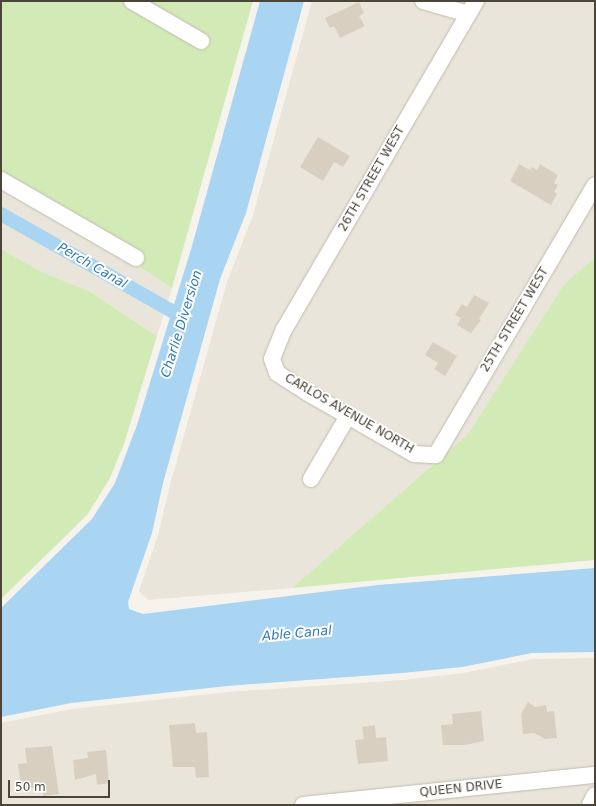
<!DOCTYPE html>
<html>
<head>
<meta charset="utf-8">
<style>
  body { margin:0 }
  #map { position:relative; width:596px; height:806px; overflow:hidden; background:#f6f3ec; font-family:"DejaVu Sans",sans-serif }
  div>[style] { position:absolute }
  .residential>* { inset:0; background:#eae5da }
  .green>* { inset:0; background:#d2eab5 }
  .water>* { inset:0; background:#a9d4f2 }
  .canal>* { height:14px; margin:-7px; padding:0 7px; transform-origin:7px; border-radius:7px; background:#a9d4f2 }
  .building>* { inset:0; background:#d8cfc1 }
  .roads { filter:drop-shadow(0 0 1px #c2bbae) drop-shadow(0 0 1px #c2bbae) }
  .street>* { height:16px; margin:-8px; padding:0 8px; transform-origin:8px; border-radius:8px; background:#fff }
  span { translate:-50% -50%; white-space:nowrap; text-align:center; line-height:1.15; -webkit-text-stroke:4px #fff; paint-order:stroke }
  .street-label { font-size:12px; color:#4b4439 }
  .water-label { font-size:13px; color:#2e7ab2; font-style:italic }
  .frame { position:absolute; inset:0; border:2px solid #4b4439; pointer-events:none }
  .scale { position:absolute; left:8px; top:780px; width:102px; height:18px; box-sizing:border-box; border:2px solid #4b4439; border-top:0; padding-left:5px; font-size:12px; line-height:14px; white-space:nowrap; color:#4b4439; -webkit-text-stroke:3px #fff; paint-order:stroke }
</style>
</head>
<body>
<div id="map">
  <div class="residential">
    <i style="clip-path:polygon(312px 1px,595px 1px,595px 257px,565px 283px,467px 435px,292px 588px,148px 600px,139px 591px,158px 535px,170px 485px,227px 282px,253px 215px)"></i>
    <i style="clip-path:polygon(1px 176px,172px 288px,157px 336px,91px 292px,42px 272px,1px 249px)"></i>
    <i style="clip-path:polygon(595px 658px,595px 805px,1px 805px,1px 723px,72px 709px,228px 692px,403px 680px,463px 673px,533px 659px)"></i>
  </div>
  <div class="green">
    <i style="clip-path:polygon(1px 1px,253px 1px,172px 288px,1px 176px)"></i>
    <i style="clip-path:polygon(1px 249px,42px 272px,91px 292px,157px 336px,124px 444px,109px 480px,87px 515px,1px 599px)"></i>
    <i style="clip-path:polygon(595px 257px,595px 560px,292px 588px,467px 435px,565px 283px)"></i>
  </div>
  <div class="water">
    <i style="clip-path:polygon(260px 1px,304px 1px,246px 213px,220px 279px,163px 483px,152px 533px,128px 602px,129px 609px,143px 614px,378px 585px,595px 568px,595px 652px,532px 653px,462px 667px,402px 673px,227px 686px,71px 703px,1px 717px,1px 608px,92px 519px,115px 483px,137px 425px,192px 246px)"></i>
  </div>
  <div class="canal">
    <i style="left:1px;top:214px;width:210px;rotate:29.6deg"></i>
  </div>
  <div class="building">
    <i style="clip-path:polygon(359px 2px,364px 13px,359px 16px,365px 26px,340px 38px,334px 26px,330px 28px,325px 18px)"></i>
    <i style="clip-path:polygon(318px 137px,350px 156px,343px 167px,334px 162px,323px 181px,300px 167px)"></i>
    <i style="clip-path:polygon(519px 164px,530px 170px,532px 167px,537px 170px,540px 164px,558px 175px,554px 183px,558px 185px,554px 192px,557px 194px,551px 205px,510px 181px)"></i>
    <i style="clip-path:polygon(474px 295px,489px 303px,479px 319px,481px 320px,471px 333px,457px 325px,461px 318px,455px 315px,462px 304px,467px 307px)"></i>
    <i style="clip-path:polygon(433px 342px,457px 356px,445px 376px,434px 369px,438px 363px,425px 355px)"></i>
    <i style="clip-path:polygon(528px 702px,535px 707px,546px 705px,547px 712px,554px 711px,557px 738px,545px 739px,534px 733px,523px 734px,521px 714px)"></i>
    <i style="clip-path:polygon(481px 711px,484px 741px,465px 745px,443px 745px,441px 725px,453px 724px,452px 714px)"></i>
    <i style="clip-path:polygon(195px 723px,196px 733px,207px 732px,209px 777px,196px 778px,195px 767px,173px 767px,169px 725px)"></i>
    <i style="clip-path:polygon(375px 725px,376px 738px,386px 737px,388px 761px,358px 764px,355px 740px,364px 739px,362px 727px)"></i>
    <i style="clip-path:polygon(52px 746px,59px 794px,43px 796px,43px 786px,41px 788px,21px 788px,18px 764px,27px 763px,25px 748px)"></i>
    <i style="clip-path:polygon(106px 750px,109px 783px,97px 785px,96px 774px,75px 780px,73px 760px,88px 758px,87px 752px)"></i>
  </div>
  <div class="roads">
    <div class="street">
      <i style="left:132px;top:1px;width:80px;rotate:30.1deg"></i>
      <i style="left:423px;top:1px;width:47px;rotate:16.1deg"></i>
      <i style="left:476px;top:1px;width:380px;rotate:120.3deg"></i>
      <i style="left:284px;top:329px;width:32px;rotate:112deg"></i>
      <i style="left:272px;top:359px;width:15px;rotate:70deg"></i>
      <i style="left:277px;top:373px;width:37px;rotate:33deg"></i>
      <i style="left:308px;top:393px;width:122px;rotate:29.9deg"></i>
      <i style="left:414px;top:454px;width:22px;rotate:3deg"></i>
      <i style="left:436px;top:455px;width:313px;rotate:-59.5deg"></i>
      <i style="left:1px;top:180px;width:156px;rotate:30deg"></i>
      <i style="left:311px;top:479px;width:73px;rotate:-59.6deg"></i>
      <i style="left:303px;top:805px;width:294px;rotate:-5.9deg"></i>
      <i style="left:590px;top:805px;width:11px;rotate:-63deg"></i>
    </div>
  </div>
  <div class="street-label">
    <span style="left:372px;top:179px;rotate:-60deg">26TH STREET WEST</span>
    <span style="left:515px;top:320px;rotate:-59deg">25TH STREET WEST</span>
    <span style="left:349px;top:414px;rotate:30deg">CARLOS AVENUE NORTH</span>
    <span style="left:461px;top:789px;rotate:-6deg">QUEEN DRIVE</span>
  </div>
  <div class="water-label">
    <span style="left:92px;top:266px;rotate:30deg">Perch Canal</span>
    <span style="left:182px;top:324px;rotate:-73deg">Charlie Diversion</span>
    <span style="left:297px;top:634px;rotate:-5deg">Able Canal</span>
  </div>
  <div class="frame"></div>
  <div class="scale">50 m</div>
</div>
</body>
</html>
